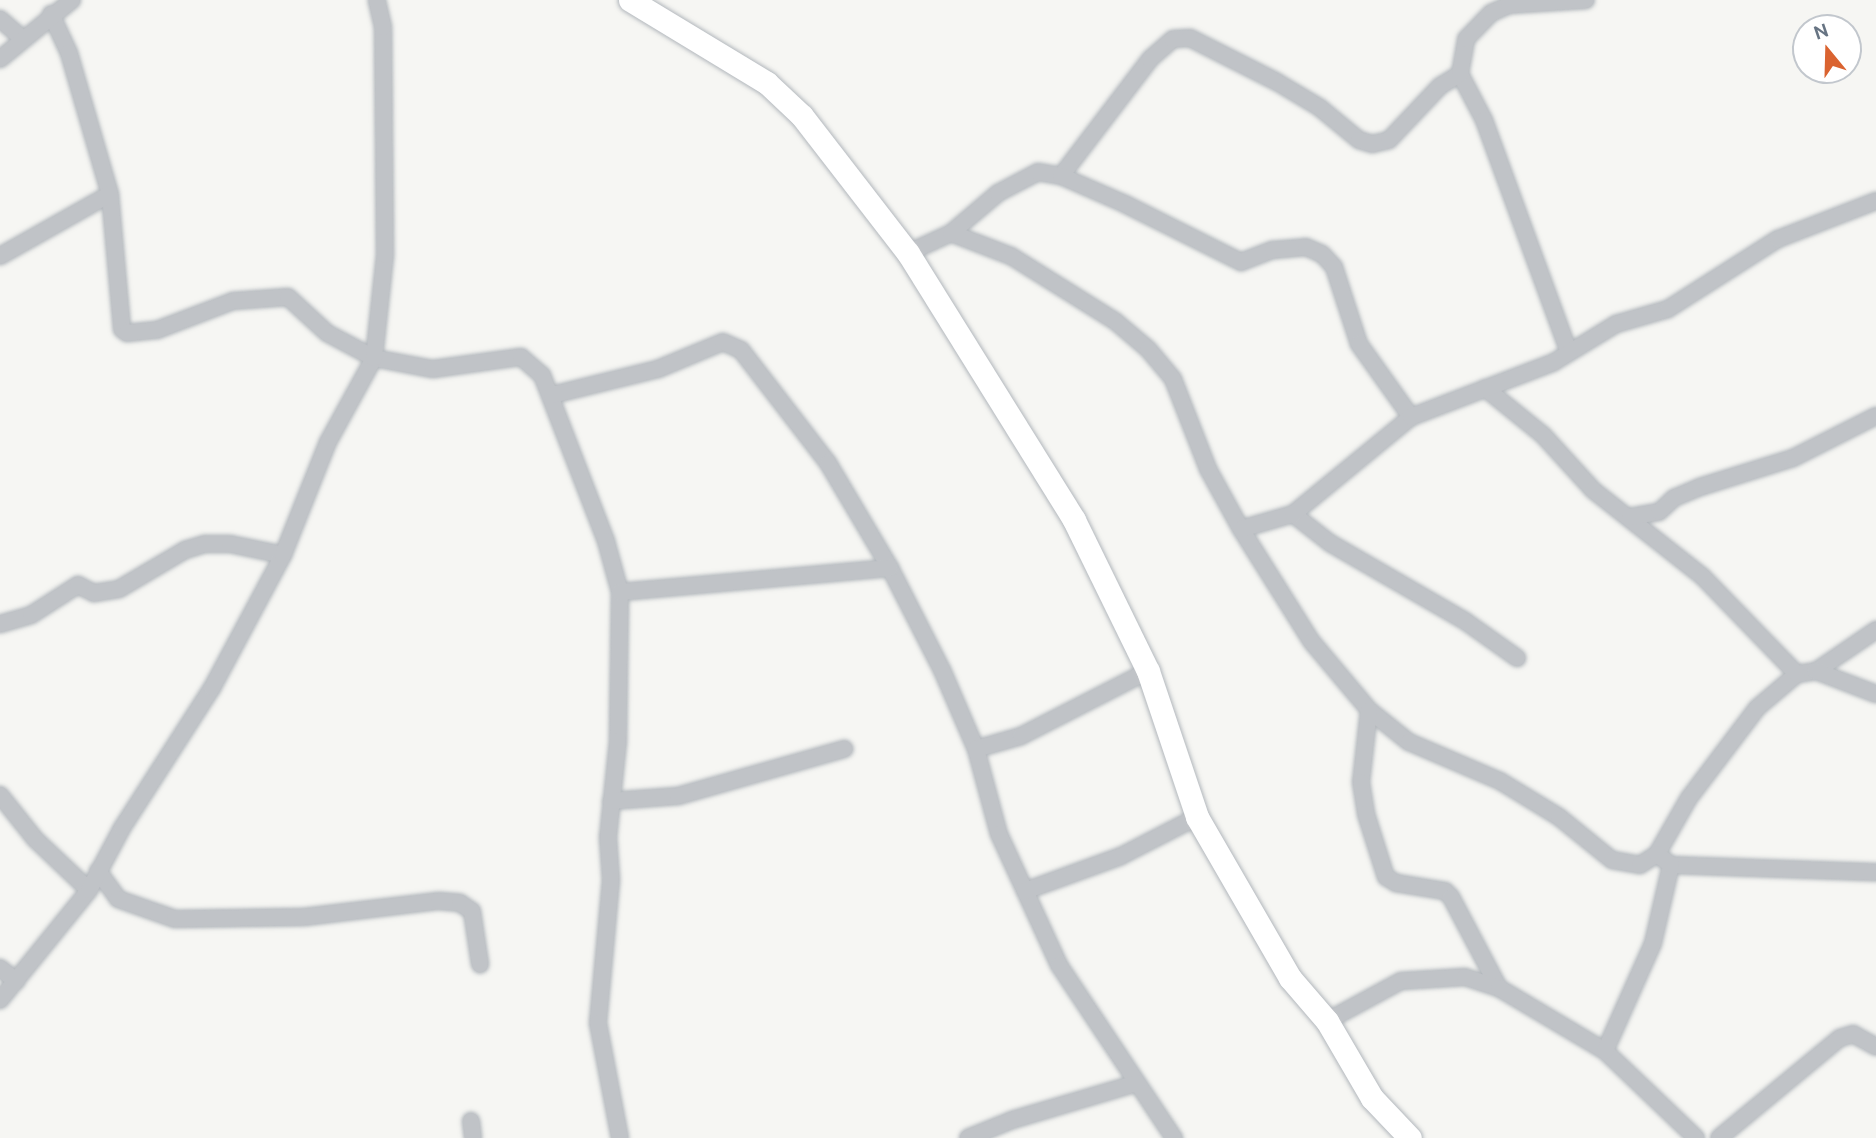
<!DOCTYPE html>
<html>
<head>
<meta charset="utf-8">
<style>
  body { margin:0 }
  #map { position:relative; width:1876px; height:1138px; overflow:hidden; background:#f6f6f3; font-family:Ubuntu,sans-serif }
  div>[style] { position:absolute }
  .roads { filter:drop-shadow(0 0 2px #b2b7bc) drop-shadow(0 0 2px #b2b7bc) }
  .street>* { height:16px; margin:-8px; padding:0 8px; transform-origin:8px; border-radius:8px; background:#c0c3c7 }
  .secondary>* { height:23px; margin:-11.5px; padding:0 11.5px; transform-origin:11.5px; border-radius:11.5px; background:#fff }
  span { translate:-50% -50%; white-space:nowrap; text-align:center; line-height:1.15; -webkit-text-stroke:7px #fff; paint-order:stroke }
  .north { position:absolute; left:1792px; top:14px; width:70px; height:70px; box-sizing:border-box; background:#fff; border:2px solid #c2c7cd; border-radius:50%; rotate:341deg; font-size:19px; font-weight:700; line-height:28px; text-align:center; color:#677483 }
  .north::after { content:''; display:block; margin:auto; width:24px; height:32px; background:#da6330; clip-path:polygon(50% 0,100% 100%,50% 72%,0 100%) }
</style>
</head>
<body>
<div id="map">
  <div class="roads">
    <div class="street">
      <i style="left:51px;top:14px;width:43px;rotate:65.2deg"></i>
      <i style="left:69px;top:53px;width:147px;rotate:73.8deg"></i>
      <i style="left:110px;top:194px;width:136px;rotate:84.9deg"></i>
      <i style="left:122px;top:329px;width:6px;rotate:39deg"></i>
      <i style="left:127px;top:333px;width:30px;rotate:-6deg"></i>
      <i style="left:157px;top:330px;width:81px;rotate:-20.9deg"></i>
      <i style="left:233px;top:301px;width:55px;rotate:-4.2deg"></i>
      <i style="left:288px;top:297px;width:53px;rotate:42.7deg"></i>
      <i style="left:327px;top:333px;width:53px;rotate:28deg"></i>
      <i style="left:374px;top:358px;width:60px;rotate:10.6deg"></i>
      <i style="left:433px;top:369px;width:89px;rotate:-7.8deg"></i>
      <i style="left:521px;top:357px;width:28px;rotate:41deg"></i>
      <i style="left:542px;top:375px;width:178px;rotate:68.9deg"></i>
      <i style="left:606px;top:541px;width:53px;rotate:74.6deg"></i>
      <i style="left:620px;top:592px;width:149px;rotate:90.8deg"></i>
      <i style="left:618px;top:741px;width:97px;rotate:95.9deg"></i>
      <i style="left:608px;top:837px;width:43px;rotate:86deg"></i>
      <i style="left:611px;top:880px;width:144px;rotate:95.2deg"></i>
      <i style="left:598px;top:1023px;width:117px;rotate:79.2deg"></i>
      <i style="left:0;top:19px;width:30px;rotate:41deg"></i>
      <i style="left:0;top:59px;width:93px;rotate:-39.3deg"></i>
      <i style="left:1460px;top:74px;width:52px;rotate:62.4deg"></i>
      <i style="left:1484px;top:120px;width:247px;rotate:69.9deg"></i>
      <i style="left:1061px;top:176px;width:147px;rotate:-52.7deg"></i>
      <i style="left:1150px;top:59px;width:30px;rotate:-41deg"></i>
      <i style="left:1173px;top:39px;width:17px;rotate:-3deg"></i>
      <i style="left:1190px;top:38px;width:97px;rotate:26.8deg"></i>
      <i style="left:1277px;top:82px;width:49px;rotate:30.8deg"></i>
      <i style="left:1319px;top:107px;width:52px;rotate:39.5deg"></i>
      <i style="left:1359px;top:140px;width:14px;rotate:17deg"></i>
      <i style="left:1372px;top:144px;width:17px;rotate:-13deg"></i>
      <i style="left:1389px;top:140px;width:74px;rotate:-46.6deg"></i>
      <i style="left:1440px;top:86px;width:23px;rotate:-31deg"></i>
      <i style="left:1460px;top:74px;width:36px;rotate:-80deg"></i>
      <i style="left:1466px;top:39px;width:36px;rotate:-46deg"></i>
      <i style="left:1491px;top:13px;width:20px;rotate:-24deg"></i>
      <i style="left:1509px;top:5px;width:77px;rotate:-3.7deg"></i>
      <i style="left:951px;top:233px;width:64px;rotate:21deg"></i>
      <i style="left:1011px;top:256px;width:123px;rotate:32deg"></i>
      <i style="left:1115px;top:321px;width:43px;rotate:40.3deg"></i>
      <i style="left:1148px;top:349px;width:39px;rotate:50deg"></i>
      <i style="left:1173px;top:379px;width:97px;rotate:68.7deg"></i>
      <i style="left:1208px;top:469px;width:68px;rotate:61.2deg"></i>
      <i style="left:1241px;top:529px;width:133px;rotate:57.9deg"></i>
      <i style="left:1312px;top:642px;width:89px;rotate:50deg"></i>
      <i style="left:1369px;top:710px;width:51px;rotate:38.7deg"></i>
      <i style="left:1409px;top:742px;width:99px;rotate:23.2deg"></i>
      <i style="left:1500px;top:781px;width:69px;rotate:31.4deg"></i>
      <i style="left:1559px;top:817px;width:68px;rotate:39.1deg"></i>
      <i style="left:1612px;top:860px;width:28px;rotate:10deg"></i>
      <i style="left:1640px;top:865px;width:20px;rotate:-33deg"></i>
      <i style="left:1657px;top:854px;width:64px;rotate:-60.3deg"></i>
      <i style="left:1689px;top:798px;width:113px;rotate:-52.9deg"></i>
      <i style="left:1757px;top:708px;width:52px;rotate:-40.4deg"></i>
      <i style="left:1797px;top:674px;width:19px;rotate:-9deg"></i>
      <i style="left:1816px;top:671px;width:73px;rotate:-34.3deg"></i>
      <i style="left:908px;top:253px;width:47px;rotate:-24.9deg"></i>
      <i style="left:951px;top:233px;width:62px;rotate:-40.4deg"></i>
      <i style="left:998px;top:193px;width:45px;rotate:-27.7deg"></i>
      <i style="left:1038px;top:172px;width:23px;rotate:10deg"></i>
      <i style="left:1061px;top:176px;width:70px;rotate:23.6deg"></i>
      <i style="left:1125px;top:204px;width:130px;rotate:26.6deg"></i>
      <i style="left:1241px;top:262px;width:34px;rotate:-21deg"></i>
      <i style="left:1273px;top:250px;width:33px;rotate:-5deg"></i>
      <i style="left:1306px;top:247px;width:17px;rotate:24deg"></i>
      <i style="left:1322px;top:254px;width:18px;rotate:47deg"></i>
      <i style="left:1334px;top:267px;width:81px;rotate:72deg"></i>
      <i style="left:1359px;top:344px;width:90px;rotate:54.5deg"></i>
      <i style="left:0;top:256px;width:126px;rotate:-29.4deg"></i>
      <i style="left:1485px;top:388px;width:75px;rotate:39deg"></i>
      <i style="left:1543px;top:435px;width:74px;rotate:47.7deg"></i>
      <i style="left:1593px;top:490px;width:140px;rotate:38.3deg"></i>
      <i style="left:1703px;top:577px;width:135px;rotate:45.9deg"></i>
      <i style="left:552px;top:395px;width:109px;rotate:-13.8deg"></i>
      <i style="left:658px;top:369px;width:70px;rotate:-22.6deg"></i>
      <i style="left:723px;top:342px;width:20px;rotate:24deg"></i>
      <i style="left:741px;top:350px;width:143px;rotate:52.4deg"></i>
      <i style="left:828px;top:463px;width:122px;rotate:59.4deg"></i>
      <i style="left:890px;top:568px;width:114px;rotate:63deg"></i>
      <i style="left:942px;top:670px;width:86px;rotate:66.7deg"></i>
      <i style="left:976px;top:749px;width:47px;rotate:-16.1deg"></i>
      <i style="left:1021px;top:736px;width:143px;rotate:-27.1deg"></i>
      <i style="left:1293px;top:514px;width:47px;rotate:38.1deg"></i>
      <i style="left:1330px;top:543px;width:156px;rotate:30deg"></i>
      <i style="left:1465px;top:621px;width:64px;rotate:35.4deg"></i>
      <i style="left:1630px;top:517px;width:29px;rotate:-10deg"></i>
      <i style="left:1659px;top:512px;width:21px;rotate:-43deg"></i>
      <i style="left:1674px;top:498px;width:28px;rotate:-23deg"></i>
      <i style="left:1700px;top:487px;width:97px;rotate:-17.3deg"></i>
      <i style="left:1793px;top:458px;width:93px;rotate:-26.8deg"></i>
      <i style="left:1241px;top:529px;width:54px;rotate:-16.1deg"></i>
      <i style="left:1293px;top:514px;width:153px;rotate:-39.4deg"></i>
      <i style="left:1411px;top:417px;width:153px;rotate:-21deg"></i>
      <i style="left:1554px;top:362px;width:73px;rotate:-31.5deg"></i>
      <i style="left:1616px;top:324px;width:54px;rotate:-16.1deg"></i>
      <i style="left:1668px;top:309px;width:130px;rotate:-32.5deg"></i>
      <i style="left:1778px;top:239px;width:105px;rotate:-21.2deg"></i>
      <i style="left:620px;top:592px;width:271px;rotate:-5.1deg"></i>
      <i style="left:0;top:624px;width:32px;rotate:-16deg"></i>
      <i style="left:31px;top:615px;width:56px;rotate:-32.6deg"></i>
      <i style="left:78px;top:585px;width:18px;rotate:27deg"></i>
      <i style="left:94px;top:593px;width:25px;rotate:-9deg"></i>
      <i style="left:119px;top:589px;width:77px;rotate:-30.6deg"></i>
      <i style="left:185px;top:550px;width:21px;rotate:-17deg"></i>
      <i style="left:205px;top:544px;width:25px"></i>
      <i style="left:230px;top:544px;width:54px;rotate:11.7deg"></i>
      <i style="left:1816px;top:671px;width:64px;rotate:21deg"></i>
      <i style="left:1369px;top:710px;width:72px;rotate:96.3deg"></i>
      <i style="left:1361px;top:782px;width:32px;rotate:81deg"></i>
      <i style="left:1366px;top:814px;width:66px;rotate:72.4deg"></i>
      <i style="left:1386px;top:877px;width:12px;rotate:31deg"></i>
      <i style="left:1396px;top:883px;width:50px;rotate:9.3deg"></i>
      <i style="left:1445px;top:891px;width:8px;rotate:45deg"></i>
      <i style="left:1451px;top:897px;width:103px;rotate:62.2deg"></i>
      <i style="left:976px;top:749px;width:88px;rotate:74.9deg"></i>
      <i style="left:999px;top:834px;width:144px;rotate:65.4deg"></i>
      <i style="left:1059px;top:965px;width:208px;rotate:56.4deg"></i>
      <i style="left:0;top:795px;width:56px;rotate:51.5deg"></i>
      <i style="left:35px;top:839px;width:74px;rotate:43.4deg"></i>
      <i style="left:611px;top:801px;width:67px;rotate:-4.3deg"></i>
      <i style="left:678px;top:796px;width:173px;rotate:-15.8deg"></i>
      <i style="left:1671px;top:865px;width:205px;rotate:2deg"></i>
      <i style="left:98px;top:871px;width:34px;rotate:54deg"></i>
      <i style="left:118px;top:899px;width:60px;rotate:19.3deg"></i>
      <i style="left:175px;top:919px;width:129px;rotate:-0.9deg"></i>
      <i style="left:304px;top:917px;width:136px;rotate:-6.8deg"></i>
      <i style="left:439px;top:901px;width:21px;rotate:5deg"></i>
      <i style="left:460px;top:903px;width:14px;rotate:34deg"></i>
      <i style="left:472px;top:911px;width:54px;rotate:81.4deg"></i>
      <i style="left:1025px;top:891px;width:102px;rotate:-20deg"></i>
      <i style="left:1121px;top:856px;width:85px;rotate:-27.2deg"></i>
      <i style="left:0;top:968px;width:21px;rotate:39deg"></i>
      <i style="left:0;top:1000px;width:141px;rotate:-51deg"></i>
      <i style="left:89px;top:890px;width:70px;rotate:-62deg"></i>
      <i style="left:122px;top:828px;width:166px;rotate:-57.3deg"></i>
      <i style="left:212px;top:688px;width:151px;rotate:-61.9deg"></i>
      <i style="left:283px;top:555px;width:122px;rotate:-68.3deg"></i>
      <i style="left:328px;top:442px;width:96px;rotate:-61.3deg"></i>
      <i style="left:374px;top:358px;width:104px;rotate:-83.9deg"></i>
      <i style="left:385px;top:255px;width:228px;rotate:-90.5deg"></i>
      <i style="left:383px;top:27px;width:28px;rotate:-103deg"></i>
      <i style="left:1327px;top:1021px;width:84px;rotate:-28.4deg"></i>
      <i style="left:1401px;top:981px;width:64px;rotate:-3.6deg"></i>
      <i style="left:1465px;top:977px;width:36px;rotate:18deg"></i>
      <i style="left:1499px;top:988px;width:123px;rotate:30.7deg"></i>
      <i style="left:1605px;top:1051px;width:126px;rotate:43.7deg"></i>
      <i style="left:1605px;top:1051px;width:118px;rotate:-66deg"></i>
      <i style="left:1653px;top:943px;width:80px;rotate:-77deg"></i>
      <i style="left:1671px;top:865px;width:18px;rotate:-142deg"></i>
      <i style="left:471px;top:1121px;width:17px;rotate:83deg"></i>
      <i style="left:968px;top:1138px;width:48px;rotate:-22.2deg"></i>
      <i style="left:1012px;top:1120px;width:130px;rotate:-16.5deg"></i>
      <i style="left:1719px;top:1138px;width:157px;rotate:-39.6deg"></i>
      <i style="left:1840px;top:1038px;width:14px;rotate:-17deg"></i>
      <i style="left:1853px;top:1034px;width:26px;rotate:29deg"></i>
    </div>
    <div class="secondary">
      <i style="left:630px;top:0;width:160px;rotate:31.2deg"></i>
      <i style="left:767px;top:83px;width:48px;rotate:43.3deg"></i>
      <i style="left:802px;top:116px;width:173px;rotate:52.3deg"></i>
      <i style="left:908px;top:253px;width:314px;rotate:58.1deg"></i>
      <i style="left:1074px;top:520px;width:168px;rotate:63.9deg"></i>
      <i style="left:1148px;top:671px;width:154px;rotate:71.4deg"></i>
      <i style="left:1197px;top:817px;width:186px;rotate:60deg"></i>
      <i style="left:1290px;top:978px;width:57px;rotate:49.3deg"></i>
      <i style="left:1327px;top:1021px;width:89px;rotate:59.7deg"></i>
      <i style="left:1372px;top:1098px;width:55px;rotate:46.5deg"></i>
    </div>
  </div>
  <div class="north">N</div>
</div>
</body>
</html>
